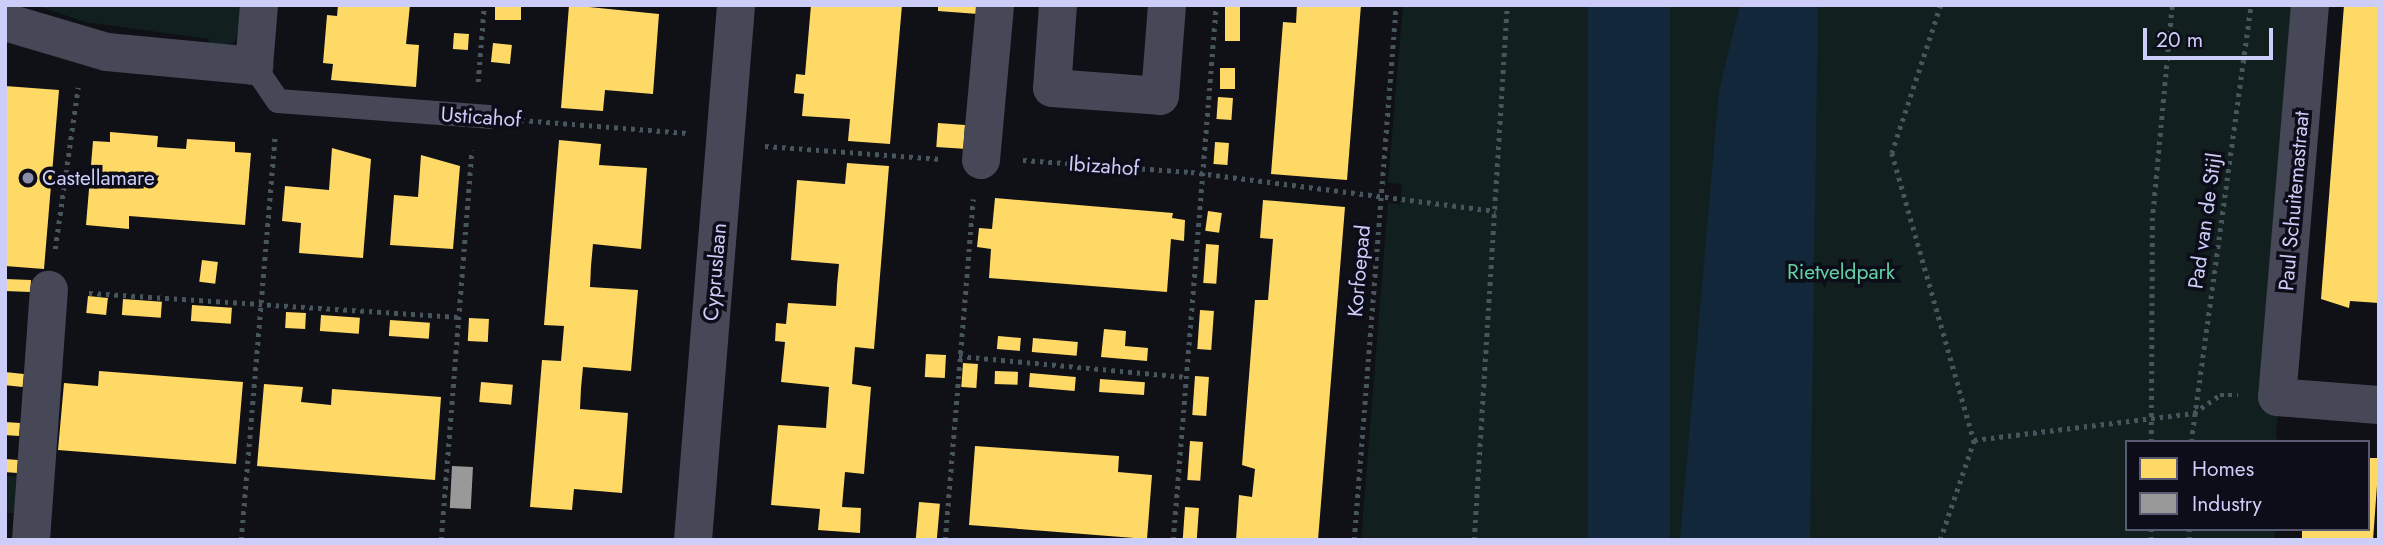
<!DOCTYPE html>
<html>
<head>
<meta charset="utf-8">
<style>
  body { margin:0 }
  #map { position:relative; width:2384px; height:545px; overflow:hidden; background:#101017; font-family:Jost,sans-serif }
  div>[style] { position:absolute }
  .green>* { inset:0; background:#11201f }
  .water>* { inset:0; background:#12283a; transform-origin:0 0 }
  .homes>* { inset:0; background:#ffd966; transform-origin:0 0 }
  .industry>* { inset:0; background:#999; transform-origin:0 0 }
  .path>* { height:4.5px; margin-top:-2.25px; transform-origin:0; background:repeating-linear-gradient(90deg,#47555c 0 3.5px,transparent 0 8.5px) }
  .service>* { height:24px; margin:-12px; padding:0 12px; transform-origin:12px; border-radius:12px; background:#464757 }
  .minor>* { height:38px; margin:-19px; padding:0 19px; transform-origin:19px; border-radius:19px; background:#464757 }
  .dots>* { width:19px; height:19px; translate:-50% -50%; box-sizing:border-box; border:4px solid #0d0d1a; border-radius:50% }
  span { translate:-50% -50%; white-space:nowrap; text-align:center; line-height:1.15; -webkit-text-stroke:7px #0d0d1a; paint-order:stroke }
  .street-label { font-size:21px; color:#cccef9 }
  .poi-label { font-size:21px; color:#cccef9 }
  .left { translate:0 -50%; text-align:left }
  .park-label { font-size:21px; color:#62cfa4 }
  .frame { position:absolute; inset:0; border:7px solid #cccef9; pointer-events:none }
  .legend { position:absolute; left:2125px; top:440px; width:245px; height:91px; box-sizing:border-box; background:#0d0d1a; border:2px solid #595a73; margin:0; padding:9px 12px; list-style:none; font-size:21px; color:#cccef9 }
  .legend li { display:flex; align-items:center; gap:14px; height:35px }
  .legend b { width:35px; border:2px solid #595a73 }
  .scale { position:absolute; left:2143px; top:28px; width:130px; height:32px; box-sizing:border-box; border:4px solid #cccef9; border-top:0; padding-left:9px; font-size:21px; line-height:24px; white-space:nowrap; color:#cccef9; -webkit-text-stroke:5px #0d0d1a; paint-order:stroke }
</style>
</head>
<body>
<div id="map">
  <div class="green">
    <i style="clip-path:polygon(36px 5px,248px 5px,235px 42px,208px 50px,209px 39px,85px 22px)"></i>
    <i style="clip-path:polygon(1403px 5px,2307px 5px,2276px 437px,2281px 442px,2127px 442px,2127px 529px,2275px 529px,2274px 540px,1361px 540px,1388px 202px,1400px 205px,1402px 184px,1388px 183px)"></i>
    <i style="clip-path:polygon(5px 476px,16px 476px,14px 513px,5px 513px)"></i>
  </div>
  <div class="water">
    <i style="left:1588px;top:5px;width:82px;height:537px"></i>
    <i style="clip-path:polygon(1740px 5px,1818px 5px,1810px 540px,1680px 540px,1719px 91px)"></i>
  </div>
  <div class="homes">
    <i style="clip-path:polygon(338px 5px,410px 5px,406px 44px,419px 45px,416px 87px,331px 80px,333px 64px,323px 63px,327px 15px,337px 16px)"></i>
    <i style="left:495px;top:5px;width:26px;height:15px"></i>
    <i style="clip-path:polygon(569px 5px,659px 14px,653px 94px,605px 90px,603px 111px,561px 108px)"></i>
    <i style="clip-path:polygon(811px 5px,902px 5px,890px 144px,848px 141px,850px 119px,802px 116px,804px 94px,794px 93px,796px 74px,805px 75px)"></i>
    <i style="clip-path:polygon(938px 5px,979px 5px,978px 14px,938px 11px)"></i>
    <i style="left:1225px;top:5px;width:15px;height:36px"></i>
    <i style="clip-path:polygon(1297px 5px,1361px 5px,1347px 180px,1271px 174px,1283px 22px,1296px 23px)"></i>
    <i style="clip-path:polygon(2344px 5px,2379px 5px,2379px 303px,2350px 301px,2349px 308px,2321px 299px)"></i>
    <i style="left:454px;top:33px;width:15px;height:16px;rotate:4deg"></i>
    <i style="left:493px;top:43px;width:19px;height:19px;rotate:6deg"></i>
    <i style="left:1220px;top:68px;width:15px;height:21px"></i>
    <i style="clip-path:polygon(5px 86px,59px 90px,44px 269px,5px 266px)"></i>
    <i style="left:1218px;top:97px;width:15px;height:22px;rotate:4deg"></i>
    <i style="left:938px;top:123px;width:27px;height:24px;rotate:4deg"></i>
    <i style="clip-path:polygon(110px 132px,158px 136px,157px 147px,186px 149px,187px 139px,235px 142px,235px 152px,251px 153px,245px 225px,129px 216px,129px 229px,86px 225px,93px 141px,110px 142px)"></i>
    <i style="clip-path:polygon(559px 140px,601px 144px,599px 165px,647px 168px,641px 249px,593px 244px,591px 266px,590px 287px,638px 290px,631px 371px,583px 367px,581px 388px,580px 409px,628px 413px,622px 493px,574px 489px,572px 510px,530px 507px,542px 360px,561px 361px,564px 326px,544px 325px)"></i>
    <i style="left:1215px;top:142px;width:14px;height:22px;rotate:4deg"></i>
    <i style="clip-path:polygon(332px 148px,371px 159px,363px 258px,299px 253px,301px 223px,282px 221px,285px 186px,329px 190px)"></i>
    <i style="clip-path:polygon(421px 155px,460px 166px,453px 249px,390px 245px,394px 195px,418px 197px)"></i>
    <i style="clip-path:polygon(847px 163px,889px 166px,874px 349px,855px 347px,852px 384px,871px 387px,864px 474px,845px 472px,842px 507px,861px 508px,860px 533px,818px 530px,820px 509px,771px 505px,778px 425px,826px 428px,829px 387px,781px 382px,785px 342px,775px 341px,776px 323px,786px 324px,788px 303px,836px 306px,837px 285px,839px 264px,791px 260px,797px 180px,845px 184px)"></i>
    <i style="clip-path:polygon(995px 198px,1173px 213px,1172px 218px,1185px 220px,1184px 241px,1171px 239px,1167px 292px,989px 278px,991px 249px,977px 247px,979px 228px,992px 229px)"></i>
    <i style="clip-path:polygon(1263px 200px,1345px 207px,1318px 540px,1236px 540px,1239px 495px,1252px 497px,1255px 469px,1242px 465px,1255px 300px,1268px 300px,1273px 239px,1260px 238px)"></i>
    <i style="left:1208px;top:211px;width:14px;height:20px;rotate:8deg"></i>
    <i style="left:1206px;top:244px;width:13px;height:39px;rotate:4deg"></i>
    <i style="left:202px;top:260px;width:16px;height:22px;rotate:7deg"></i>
    <i style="left:5px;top:279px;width:26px;height:12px;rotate:2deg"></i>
    <i style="left:88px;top:296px;width:20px;height:17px;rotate:6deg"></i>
    <i style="left:123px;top:299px;width:39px;height:16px;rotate:4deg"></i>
    <i style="left:192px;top:305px;width:40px;height:16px;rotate:4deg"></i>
    <i style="left:1200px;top:310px;width:14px;height:39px;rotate:4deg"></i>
    <i style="left:286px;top:312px;width:20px;height:16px;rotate:3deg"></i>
    <i style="left:321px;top:315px;width:39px;height:16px;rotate:4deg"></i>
    <i style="left:469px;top:318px;width:20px;height:23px;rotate:3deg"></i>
    <i style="left:390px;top:320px;width:40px;height:16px;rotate:4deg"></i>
    <i style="clip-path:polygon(1104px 329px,1126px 331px,1125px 346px,1148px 348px,1147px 361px,1101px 357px)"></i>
    <i style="left:998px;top:336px;width:23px;height:13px;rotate:5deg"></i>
    <i style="left:1033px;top:338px;width:45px;height:14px;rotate:5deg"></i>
    <i style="left:926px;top:354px;width:20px;height:23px;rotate:3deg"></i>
    <i style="left:963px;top:363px;width:15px;height:24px;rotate:4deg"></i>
    <i style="clip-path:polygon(99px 371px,243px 382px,236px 464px,58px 450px,64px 383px,98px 386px)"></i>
    <i style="left:995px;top:371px;width:23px;height:13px;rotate:2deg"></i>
    <i style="left:5px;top:372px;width:19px;height:13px;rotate:6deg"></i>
    <i style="left:1030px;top:373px;width:46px;height:14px;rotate:5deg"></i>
    <i style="left:1195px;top:376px;width:14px;height:39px;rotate:4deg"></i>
    <i style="left:1100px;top:379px;width:45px;height:13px;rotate:4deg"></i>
    <i style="left:481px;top:382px;width:32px;height:20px;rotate:5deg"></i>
    <i style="clip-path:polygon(264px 384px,303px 387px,301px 402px,331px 405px,332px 389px,441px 397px,435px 480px,257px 466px)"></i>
    <i style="left:5px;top:422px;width:15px;height:13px;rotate:4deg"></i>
    <i style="left:1190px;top:441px;width:13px;height:39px;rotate:4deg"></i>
    <i style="clip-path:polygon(975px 446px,1119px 456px,1118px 472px,1152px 475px,1147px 539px,969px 525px)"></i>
    <i style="clip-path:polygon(2368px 458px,2379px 458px,2373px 540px,2302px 540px,2302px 529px,2368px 529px)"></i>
    <i style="left:5px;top:459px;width:13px;height:13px;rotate:4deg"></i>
    <i style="left:919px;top:502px;width:21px;height:38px;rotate:5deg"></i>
    <i style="left:1185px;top:507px;width:14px;height:33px;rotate:4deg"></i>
  </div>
  <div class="industry">
    <i style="left:452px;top:466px;width:21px;height:42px;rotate:3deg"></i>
  </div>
  <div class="path">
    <i style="left:1941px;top:5px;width:156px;rotate:108.3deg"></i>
    <i style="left:1892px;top:153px;width:298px;rotate:74.1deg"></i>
    <i style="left:478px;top:82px;width:77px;rotate:-85.5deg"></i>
    <i style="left:521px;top:120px;width:167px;rotate:4.5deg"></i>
    <i style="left:765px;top:146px;width:177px;rotate:4.2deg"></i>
    <i style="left:1023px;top:160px;width:168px;rotate:4.1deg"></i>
    <i style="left:1191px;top:172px;width:307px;rotate:7.3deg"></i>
    <i style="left:55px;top:249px;width:163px;rotate:-81.9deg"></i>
    <i style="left:89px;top:293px;width:371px;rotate:3.7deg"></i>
    <i style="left:959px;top:356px;width:228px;rotate:5.3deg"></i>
    <i style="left:2151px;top:442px;width:221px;rotate:-89.7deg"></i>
    <i style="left:2152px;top:221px;width:217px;rotate:-84.7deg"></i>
    <i style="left:2191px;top:442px;width:441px;rotate:-82.2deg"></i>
    <i style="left:241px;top:540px;width:405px;rotate:-85.2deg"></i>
    <i style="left:441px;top:540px;width:391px;rotate:-85.5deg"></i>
    <i style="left:945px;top:540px;width:342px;rotate:-85.3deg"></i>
    <i style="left:1173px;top:540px;width:537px;rotate:-85.4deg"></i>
    <i style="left:1354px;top:540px;width:537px;rotate:-85.51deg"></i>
    <i style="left:1474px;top:540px;width:536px;rotate:-86.47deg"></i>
    <i style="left:1940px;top:540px;width:106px;rotate:-71.2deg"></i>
    <i style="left:1974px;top:440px;width:222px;rotate:-7deg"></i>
    <i style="left:2194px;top:413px;width:32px;rotate:-35deg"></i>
    <i style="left:2220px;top:395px;width:18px"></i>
    <i style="left:2151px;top:540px;width:11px;rotate:-90deg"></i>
    <i style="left:2189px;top:540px;width:11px;rotate:-90deg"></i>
  </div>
  <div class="service">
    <i style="left:254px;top:66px;width:42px;rotate:55.6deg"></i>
    <i style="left:278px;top:101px;width:212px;rotate:4.3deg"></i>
  </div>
  <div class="minor">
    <i style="left:1058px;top:5px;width:83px;rotate:94.1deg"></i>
    <i style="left:1052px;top:88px;width:108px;rotate:4.2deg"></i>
    <i style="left:1160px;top:96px;width:91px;rotate:-85.6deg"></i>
    <i style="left:2310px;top:5px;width:393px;rotate:94.8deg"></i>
    <i style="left:2277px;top:397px;width:102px;rotate:4.5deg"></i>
    <i style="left:5px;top:22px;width:106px;rotate:16.4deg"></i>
    <i style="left:107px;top:52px;width:148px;rotate:5.4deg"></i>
    <i style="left:254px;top:66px;width:61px;rotate:-85.3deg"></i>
    <i style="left:981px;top:160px;width:156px;rotate:-84.8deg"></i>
    <i style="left:31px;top:540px;width:251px;rotate:-85.9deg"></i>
    <i style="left:693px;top:540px;width:537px;rotate:-85.4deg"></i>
  </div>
  <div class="dots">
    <i style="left:28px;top:178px;background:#8a8caa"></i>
  </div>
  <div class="street-label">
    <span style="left:481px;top:117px;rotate:4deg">Usticahof</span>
    <span style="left:1104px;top:166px;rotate:4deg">Ibizahof</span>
    <span style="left:2294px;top:201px;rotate:-85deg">Paul Schuitemastraat</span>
    <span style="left:2205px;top:221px;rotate:-82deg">Pad van de Stijl</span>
    <span style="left:1359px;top:271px;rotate:-85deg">Korfoepad</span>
    <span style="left:715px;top:272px;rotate:-85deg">Cypruslaan</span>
  </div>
  <div class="poi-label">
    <span class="left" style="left:42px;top:178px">Castellamare</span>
  </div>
  <div class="park-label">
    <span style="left:1841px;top:272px">Rietveldpark</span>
  </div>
  <div class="frame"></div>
  <ul class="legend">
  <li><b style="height:19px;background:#ffd966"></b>Homes</li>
  <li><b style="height:19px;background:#999"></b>Industry</li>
  </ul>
  <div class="scale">20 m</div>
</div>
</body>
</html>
